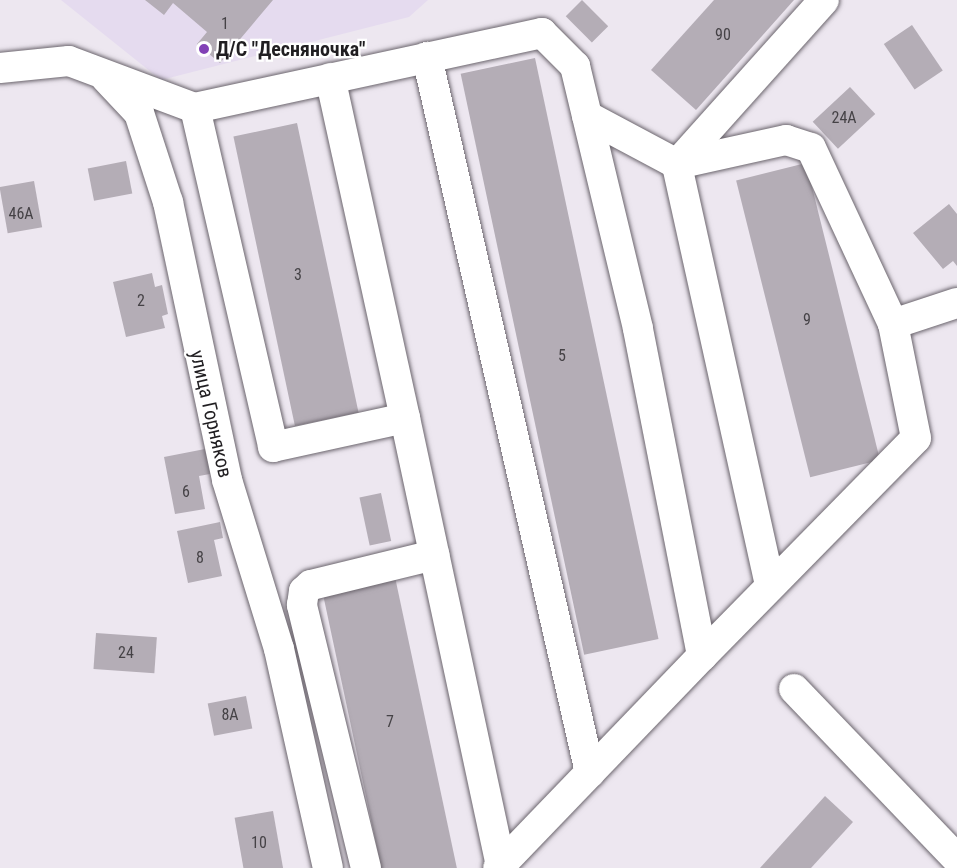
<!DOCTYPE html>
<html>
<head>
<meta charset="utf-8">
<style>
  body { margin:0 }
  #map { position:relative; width:957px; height:868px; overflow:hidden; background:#ede7f0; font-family:"Roboto Condensed",sans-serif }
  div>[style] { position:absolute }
  .education>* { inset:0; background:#e5dbef }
  .building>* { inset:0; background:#b4adb6; transform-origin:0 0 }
  .roads { filter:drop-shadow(0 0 2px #6b656d) drop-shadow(0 0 2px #6b656d) }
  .minor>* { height:30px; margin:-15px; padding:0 15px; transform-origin:15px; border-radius:15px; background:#fff }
  .dots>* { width:16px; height:16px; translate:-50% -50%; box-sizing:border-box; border:3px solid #fff; border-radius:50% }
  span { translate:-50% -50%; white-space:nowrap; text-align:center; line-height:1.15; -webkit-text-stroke:4.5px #fff; paint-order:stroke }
  .number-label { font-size:16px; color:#454246 }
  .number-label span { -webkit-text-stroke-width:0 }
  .poi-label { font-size:20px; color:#201e21; font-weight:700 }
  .left { translate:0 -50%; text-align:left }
  .street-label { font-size:20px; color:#201e21 }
</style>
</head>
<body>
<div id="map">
  <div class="education">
    <i style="clip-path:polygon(61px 0,428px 0,409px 17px,161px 80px)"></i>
  </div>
  <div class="building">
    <i style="clip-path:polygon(145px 0,273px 0,220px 63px,197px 44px,207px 32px,173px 3px,164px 15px)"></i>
    <i style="left:582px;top:0;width:37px;height:23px;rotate:45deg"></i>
    <i style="clip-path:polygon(714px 0,794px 0,696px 110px,651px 70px)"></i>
    <i style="left:912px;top:25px;width:55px;height:34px;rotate:56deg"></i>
    <i style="left:535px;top:58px;width:594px;height:76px;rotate:78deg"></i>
    <i style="left:850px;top:87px;width:37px;height:51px;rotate:47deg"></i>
    <i style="left:297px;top:123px;width:296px;height:65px;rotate:78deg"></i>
    <i style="left:126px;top:161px;width:33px;height:39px;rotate:79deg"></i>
    <i style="left:806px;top:163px;width:306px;height:72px;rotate:76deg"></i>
    <i style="left:34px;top:181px;width:47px;height:35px;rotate:80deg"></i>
    <i style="clip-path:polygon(949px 204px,957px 214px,957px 266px,953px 261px,943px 269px,913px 233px)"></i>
    <i style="clip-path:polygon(152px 273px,155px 287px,162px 285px,168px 314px,162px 316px,165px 328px,126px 337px,113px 282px)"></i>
    <i style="clip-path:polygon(205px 449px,210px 474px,199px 476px,205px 509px,175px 514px,164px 457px)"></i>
    <i style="left:381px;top:493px;width:49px;height:22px;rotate:78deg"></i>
    <i style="clip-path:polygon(220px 522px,223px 538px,214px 540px,222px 576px,188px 583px,177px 531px)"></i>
    <i style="left:395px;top:577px;width:298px;height:74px;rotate:78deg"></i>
    <i style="left:96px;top:633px;width:61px;height:36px;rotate:4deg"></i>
    <i style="left:246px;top:696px;width:33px;height:39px;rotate:79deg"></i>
    <i style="clip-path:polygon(825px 796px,853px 822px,811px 868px,760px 868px)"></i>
    <i style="left:273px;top:811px;width:58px;height:39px;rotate:80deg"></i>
  </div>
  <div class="roads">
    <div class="minor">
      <i style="left:427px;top:57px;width:734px;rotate:77.17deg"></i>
      <i style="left:0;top:68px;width:69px;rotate:-5.8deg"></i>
      <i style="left:69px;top:61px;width:134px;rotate:20.5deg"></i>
      <i style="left:195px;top:108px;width:355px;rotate:-12.2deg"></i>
      <i style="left:542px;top:33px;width:47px;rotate:45deg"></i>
      <i style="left:575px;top:66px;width:270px;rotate:76.5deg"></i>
      <i style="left:638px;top:329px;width:333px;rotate:78.9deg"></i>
      <i style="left:702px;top:656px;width:294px;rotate:133.9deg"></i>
      <i style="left:106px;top:78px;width:48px;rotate:46.7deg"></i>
      <i style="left:139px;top:113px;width:94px;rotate:72deg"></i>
      <i style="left:168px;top:202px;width:284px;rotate:78deg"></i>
      <i style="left:227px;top:480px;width:177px;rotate:72.9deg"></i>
      <i style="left:279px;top:649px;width:224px;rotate:77.4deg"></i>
      <i style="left:195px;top:108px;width:348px;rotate:77deg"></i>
      <i style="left:273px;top:447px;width:135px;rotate:-12.4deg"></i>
      <i style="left:405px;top:418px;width:348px;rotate:-102.4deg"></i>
      <i style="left:587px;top:116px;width:102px;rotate:28.1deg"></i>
      <i style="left:677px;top:164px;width:112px;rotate:-12.4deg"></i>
      <i style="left:786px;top:140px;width:26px;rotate:18deg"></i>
      <i style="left:811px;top:148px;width:194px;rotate:65deg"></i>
      <i style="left:405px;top:418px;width:457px;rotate:77.9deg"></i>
      <i style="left:770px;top:585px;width:431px;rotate:-102.5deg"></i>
      <i style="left:677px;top:164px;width:220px;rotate:-48.1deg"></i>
      <i style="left:702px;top:656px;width:305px;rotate:-45.5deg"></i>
      <i style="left:916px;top:438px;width:116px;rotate:-101.4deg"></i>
      <i style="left:893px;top:324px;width:67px;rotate:-18.2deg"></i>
      <i style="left:794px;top:689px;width:236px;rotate:46.2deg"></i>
      <i style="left:366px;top:868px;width:271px;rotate:-103.7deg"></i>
      <i style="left:302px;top:605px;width:14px;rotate:-82deg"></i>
      <i style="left:304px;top:591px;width:9px;rotate:-41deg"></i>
      <i style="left:311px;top:585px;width:127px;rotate:-13.7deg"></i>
    </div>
  </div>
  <div class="dots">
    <i style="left:204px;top:49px;background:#8241b6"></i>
  </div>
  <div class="number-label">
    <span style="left:225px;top:24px">1</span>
    <span style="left:723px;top:35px">90</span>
    <span style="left:844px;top:118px">24А</span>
    <span style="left:21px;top:214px">46А</span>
    <span style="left:298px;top:275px">3</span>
    <span style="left:141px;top:301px">2</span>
    <span style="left:807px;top:320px">9</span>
    <span style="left:562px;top:356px">5</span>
    <span style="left:186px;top:492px">6</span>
    <span style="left:200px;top:558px">8</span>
    <span style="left:126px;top:653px">24</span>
    <span style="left:230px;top:715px">8А</span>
    <span style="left:390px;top:722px">7</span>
    <span style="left:259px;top:843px">10</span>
  </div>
  <div class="poi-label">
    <span class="left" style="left:216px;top:49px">Д/С "Десняночка"</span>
  </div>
  <div class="street-label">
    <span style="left:211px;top:414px;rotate:77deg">улица Горняков</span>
  </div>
</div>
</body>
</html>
